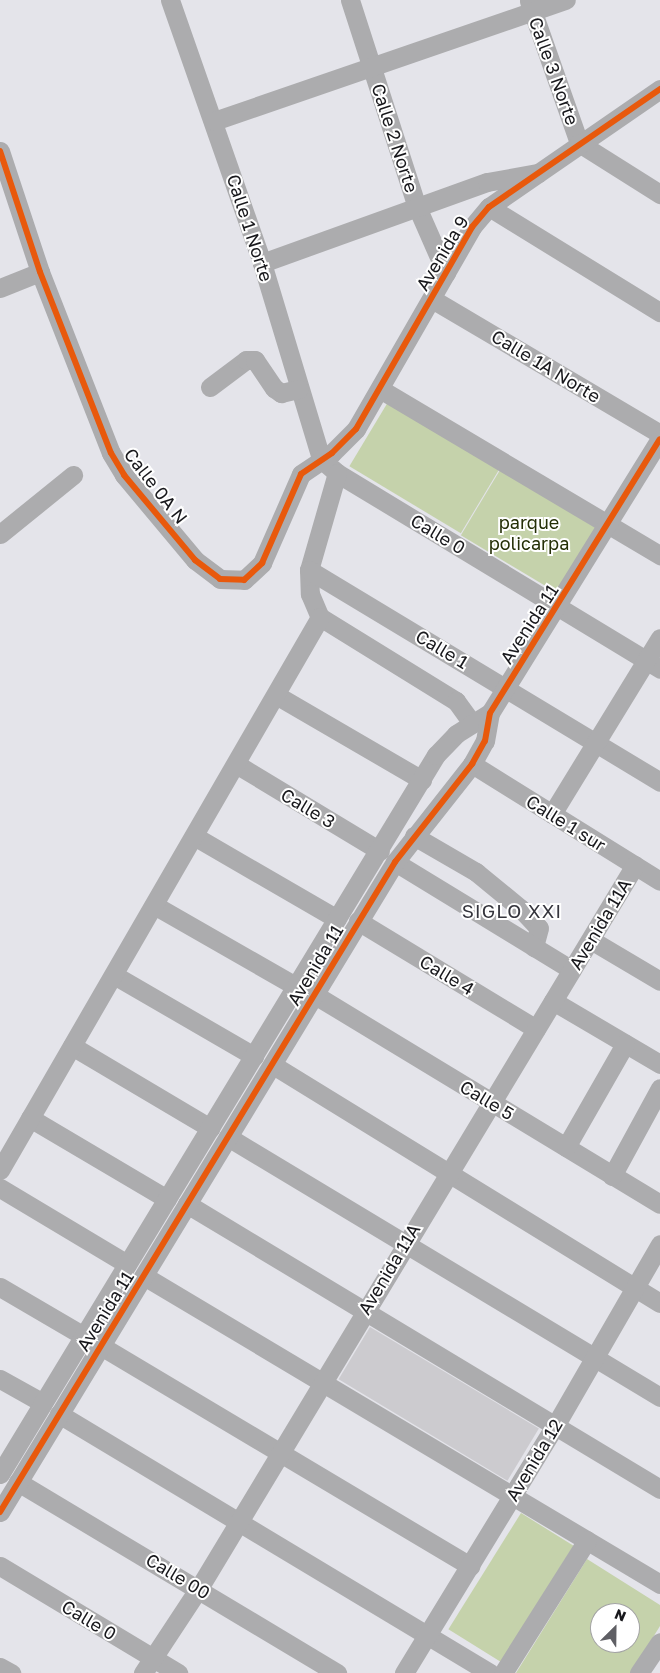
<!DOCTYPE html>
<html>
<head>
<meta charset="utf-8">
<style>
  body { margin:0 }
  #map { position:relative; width:660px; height:1673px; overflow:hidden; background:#e4e4ea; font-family:"Golos Text",sans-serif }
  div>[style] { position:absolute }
  .green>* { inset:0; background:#c5d2ab; transform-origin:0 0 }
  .building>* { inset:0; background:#cccbcf; transform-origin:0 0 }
  .minor>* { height:19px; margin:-9.5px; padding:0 9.5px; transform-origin:9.5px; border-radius:9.5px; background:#acacae }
  .cycleway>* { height:6px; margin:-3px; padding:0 3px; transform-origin:3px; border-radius:3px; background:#e8590c }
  span { translate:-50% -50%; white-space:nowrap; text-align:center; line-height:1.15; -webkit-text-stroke:4px #fff; paint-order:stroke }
  .street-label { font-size:18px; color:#18181c }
  .park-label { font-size:18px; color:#242f06 }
  .neighbourhood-label { font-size:19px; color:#35353d; letter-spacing:1px }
  .north { position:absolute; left:590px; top:1603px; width:50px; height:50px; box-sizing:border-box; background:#fff; border:1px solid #a3a3a4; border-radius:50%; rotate:23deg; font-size:14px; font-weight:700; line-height:20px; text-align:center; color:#18181c }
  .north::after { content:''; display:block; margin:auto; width:18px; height:22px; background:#5f5f64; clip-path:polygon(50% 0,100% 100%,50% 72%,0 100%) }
</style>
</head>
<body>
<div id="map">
  <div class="green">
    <i style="left:388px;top:402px;width:130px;height:75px;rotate:31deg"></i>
    <i style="left:500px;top:470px;width:115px;height:76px;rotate:31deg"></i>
    <i style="left:521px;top:1513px;width:62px;height:137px;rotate:32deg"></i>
    <i style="clip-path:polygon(evenodd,587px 1559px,660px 1605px,660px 1626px,631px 1673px,516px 1673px,587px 1559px,600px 1613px,630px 1613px,630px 1643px,600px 1643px,600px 1613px)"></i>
  </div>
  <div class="building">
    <i style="left:370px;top:1327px;width:197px;height:61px;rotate:31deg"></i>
  </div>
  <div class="minor">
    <i style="left:170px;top:0;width:279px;rotate:70.7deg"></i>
    <i style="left:262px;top:263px;width:205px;rotate:73.2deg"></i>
    <i style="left:350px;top:0;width:218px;rotate:72.1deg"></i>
    <i style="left:417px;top:207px;width:72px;rotate:66.3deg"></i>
    <i style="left:529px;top:1px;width:151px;rotate:70.6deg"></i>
    <i style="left:579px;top:143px;width:96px;rotate:32.2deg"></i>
    <i style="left:214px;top:121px;width:372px;rotate:-19deg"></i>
    <i style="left:0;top:151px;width:127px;rotate:71.7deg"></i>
    <i style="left:40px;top:272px;width:194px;rotate:68.6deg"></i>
    <i style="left:111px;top:453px;width:26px;rotate:59deg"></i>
    <i style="left:124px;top:475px;width:111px;rotate:50.1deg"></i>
    <i style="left:195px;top:560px;width:31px;rotate:37deg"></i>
    <i style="left:220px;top:579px;width:24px;rotate:2deg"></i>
    <i style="left:244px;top:580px;width:25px;rotate:-43deg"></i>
    <i style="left:262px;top:563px;width:97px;rotate:-66.3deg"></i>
    <i style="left:301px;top:474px;width:37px;rotate:-34deg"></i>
    <i style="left:332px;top:453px;width:34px;rotate:-45deg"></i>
    <i style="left:356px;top:429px;width:233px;rotate:-60.1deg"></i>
    <i style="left:472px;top:227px;width:26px;rotate:-50deg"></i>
    <i style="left:489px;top:207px;width:208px;rotate:-34.6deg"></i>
    <i style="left:489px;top:207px;width:201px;rotate:31.6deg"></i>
    <i style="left:262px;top:263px;width:239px;rotate:-19.8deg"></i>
    <i style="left:487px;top:182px;width:52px;rotate:-10deg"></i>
    <i style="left:0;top:288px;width:43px;rotate:-21.8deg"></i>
    <i style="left:432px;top:299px;width:265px;rotate:30.6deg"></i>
    <i style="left:210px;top:387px;width:45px;rotate:-36.9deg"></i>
    <i style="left:246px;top:360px;width:9px"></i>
    <i style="left:255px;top:360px;width:34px;rotate:56deg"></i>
    <i style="left:274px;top:388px;width:9px;rotate:36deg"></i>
    <i style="left:281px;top:393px;width:18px;rotate:-13deg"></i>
    <i style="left:380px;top:389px;width:326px;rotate:30.7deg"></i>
    <i style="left:321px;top:459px;width:21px;rotate:41deg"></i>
    <i style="left:337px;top:473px;width:378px;rotate:31.2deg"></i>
    <i style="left:337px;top:473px;width:101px;rotate:106.1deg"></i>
    <i style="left:309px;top:570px;width:24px;rotate:88deg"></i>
    <i style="left:310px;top:594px;width:25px;rotate:67deg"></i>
    <i style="left:320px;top:617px;width:160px;rotate:31.7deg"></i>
    <i style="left:456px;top:701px;width:27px;rotate:54deg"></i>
    <i style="left:0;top:534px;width:94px;rotate:-38.9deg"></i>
    <i style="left:309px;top:570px;width:410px;rotate:31.1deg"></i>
    <i style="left:276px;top:695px;width:169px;rotate:30.2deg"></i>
    <i style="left:236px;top:764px;width:168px;rotate:31.1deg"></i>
    <i style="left:472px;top:764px;width:221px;rotate:31.9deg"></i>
    <i style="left:552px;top:814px;width:206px;rotate:-58.5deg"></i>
    <i style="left:194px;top:836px;width:165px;rotate:30.1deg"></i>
    <i style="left:414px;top:836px;width:72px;rotate:30.1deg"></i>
    <i style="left:476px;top:872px;width:58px;rotate:39.4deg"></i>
    <i style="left:521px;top:909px;width:26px;rotate:47deg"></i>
    <i style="left:539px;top:928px;width:20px;rotate:105deg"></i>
    <i style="left:395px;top:862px;width:207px;rotate:31.4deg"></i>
    <i style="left:154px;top:905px;width:165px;rotate:29.8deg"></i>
    <i style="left:358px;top:921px;width:208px;rotate:31.2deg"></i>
    <i style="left:591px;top:940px;width:80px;rotate:30.7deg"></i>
    <i style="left:114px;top:975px;width:162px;rotate:30.1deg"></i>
    <i style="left:315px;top:995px;width:403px;rotate:31.2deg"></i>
    <i style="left:553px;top:1001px;width:124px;rotate:30.5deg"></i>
    <i style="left:72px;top:1046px;width:161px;rotate:30.7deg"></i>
    <i style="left:273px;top:1065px;width:454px;rotate:31.6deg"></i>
    <i style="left:30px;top:1118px;width:159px;rotate:30.6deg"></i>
    <i style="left:228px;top:1137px;width:504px;rotate:31.04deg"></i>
    <i style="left:566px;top:1147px;width:119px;rotate:-60.2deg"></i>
    <i style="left:0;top:1170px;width:639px;rotate:-59.94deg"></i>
    <i style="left:612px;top:1176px;width:100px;rotate:-61.4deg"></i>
    <i style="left:0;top:1188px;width:148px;rotate:30.9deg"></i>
    <i style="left:187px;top:1204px;width:552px;rotate:31.07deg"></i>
    <i style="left:144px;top:1276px;width:601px;rotate:30.83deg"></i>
    <i style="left:0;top:1287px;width:97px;rotate:30.3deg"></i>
    <i style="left:101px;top:1346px;width:430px;rotate:30.8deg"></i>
    <i style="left:0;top:1379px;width:49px;rotate:29.2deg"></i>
    <i style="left:59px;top:1414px;width:503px;rotate:31deg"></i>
    <i style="left:0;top:1474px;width:841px;rotate:-58.77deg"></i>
    <i style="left:436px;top:755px;width:29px;rotate:-46deg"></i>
    <i style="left:456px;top:734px;width:40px;rotate:-32deg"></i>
    <i style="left:18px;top:1482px;width:372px;rotate:30.9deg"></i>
    <i style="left:0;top:1512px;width:761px;rotate:-58.71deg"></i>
    <i style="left:395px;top:862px;width:125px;rotate:-51.8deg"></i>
    <i style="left:472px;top:764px;width:26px;rotate:-61deg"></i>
    <i style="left:485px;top:741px;width:28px;rotate:-80deg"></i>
    <i style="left:490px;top:713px;width:322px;rotate:-58.2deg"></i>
    <i style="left:0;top:1566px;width:208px;rotate:31deg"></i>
    <i style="left:0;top:1667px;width:13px;rotate:29deg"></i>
    <i style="left:143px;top:1673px;width:102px;rotate:-56.6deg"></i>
    <i style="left:199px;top:1588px;width:844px;rotate:-58.91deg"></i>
    <i style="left:404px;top:1673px;width:289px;rotate:-58.6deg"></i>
    <i style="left:555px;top:1426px;width:210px;rotate:-60deg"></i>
    <i style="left:503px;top:1673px;width:157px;rotate:-57.7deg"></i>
    <i style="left:639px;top:1673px;width:37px;rotate:-56deg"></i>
  </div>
  <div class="cycleway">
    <i style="left:0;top:151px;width:127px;rotate:71.7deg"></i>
    <i style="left:40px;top:272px;width:194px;rotate:68.6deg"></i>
    <i style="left:111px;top:453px;width:26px;rotate:59deg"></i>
    <i style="left:124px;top:475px;width:111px;rotate:50.1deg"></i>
    <i style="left:195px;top:560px;width:31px;rotate:37deg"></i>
    <i style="left:220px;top:579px;width:24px;rotate:2deg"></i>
    <i style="left:244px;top:580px;width:25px;rotate:-43deg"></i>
    <i style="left:262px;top:563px;width:97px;rotate:-66.3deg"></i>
    <i style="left:301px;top:474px;width:37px;rotate:-34deg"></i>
    <i style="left:332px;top:453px;width:34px;rotate:-45deg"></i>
    <i style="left:356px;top:429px;width:233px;rotate:-60.1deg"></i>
    <i style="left:472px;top:227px;width:26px;rotate:-50deg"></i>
    <i style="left:489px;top:207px;width:208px;rotate:-34.6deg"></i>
    <i style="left:0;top:1512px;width:761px;rotate:-58.71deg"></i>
    <i style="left:395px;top:862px;width:125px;rotate:-51.8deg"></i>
    <i style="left:472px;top:764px;width:26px;rotate:-61deg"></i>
    <i style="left:485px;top:741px;width:28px;rotate:-80deg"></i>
    <i style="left:490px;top:713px;width:322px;rotate:-58.2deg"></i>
  </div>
  <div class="street-label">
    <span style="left:554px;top:71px;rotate:70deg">Calle 3 Norte</span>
    <span style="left:395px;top:138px;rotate:72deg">Calle 2 Norte</span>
    <span style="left:250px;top:228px;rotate:72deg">Calle 1 Norte</span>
    <span style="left:442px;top:253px;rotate:-59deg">Avenida 9</span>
    <span style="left:546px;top:366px;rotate:31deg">Calle 1A Norte</span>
    <span style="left:156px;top:486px;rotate:52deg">Calle 0A N</span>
    <span style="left:438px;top:534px;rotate:31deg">Calle 0</span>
    <span style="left:529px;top:624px;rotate:-57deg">Avenida 11</span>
    <span style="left:442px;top:649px;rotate:31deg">Calle 1</span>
    <span style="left:308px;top:808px;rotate:31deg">Calle 3</span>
    <span style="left:566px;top:823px;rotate:32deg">Calle 1 sur</span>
    <span style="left:600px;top:924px;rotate:-59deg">Avenida 11A</span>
    <span style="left:315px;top:965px;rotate:-59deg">Avenida 11</span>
    <span style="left:447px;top:975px;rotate:31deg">Calle 4</span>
    <span style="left:487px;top:1100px;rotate:31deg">Calle 5</span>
    <span style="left:389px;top:1269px;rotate:-59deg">Avenida 11A</span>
    <span style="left:105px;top:1311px;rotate:-58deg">Avenida 11</span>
    <span style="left:534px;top:1460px;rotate:-59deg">Avenida 12</span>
    <span style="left:178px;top:1576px;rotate:31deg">Calle 00</span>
    <span style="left:89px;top:1620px;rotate:31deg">Calle 0</span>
  </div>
  <div class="park-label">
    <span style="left:529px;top:533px">parque<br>policarpa</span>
  </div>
  <div class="neighbourhood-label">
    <span style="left:512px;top:911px">SIGLO XXI</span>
  </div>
  <div class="north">N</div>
</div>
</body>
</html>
